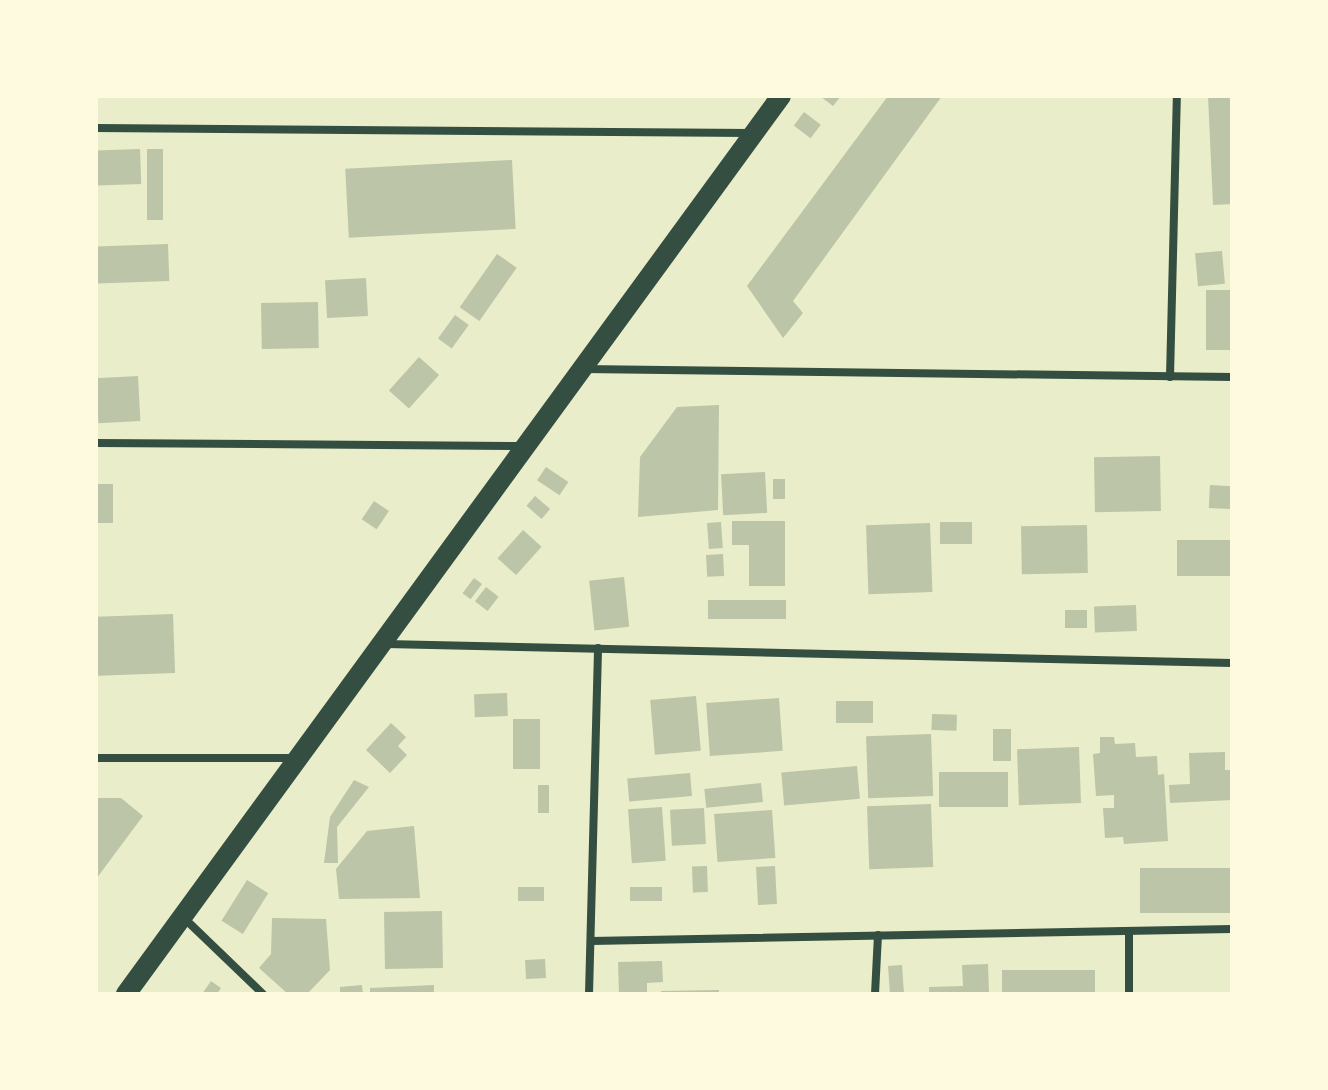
<!DOCTYPE html>
<html>
<head>
<meta charset="utf-8">
<style>
  body { margin:0 }
  #map { position:relative; width:1328px; height:1090px; overflow:hidden; background:#e9edc9; font-family:"Fira Sans",sans-serif }
  div>[style] { position:absolute }
  .building>* { inset:0; background:#bcc5a7; transform-origin:0 0 }
  .minor>* { height:8px; margin:-4px; padding:0 4px; transform-origin:4px; border-radius:4px; background:#344e41 }
  .primary>* { height:20px; margin:-10px; padding:0 10px; transform-origin:10px; border-radius:10px; background:#344e41 }
  span { translate:-50% -50%; white-space:nowrap; text-align:center; line-height:1.15; -webkit-text-stroke:6px #fefae0; paint-order:stroke }
  .frame { position:absolute; inset:0; border:98px solid #fefae0; pointer-events:none }
</style>
</head>
<body>
<div id="map">
  <div class="building">
    <i style="clip-path:polygon(820px 96px,841px 96px,833px 106px)"></i>
    <i style="clip-path:polygon(888px 96px,942px 96px,793px 301px,803px 313px,783px 338px,747px 286px)"></i>
    <i style="clip-path:polygon(1208px 96px,1232px 96px,1232px 204px,1213px 205px)"></i>
    <i style="left:804px;top:112px;width:21px;height:17px;rotate:37deg"></i>
    <i style="left:140px;top:149px;width:35px;height:44px;rotate:88deg"></i>
    <i style="left:147px;top:149px;width:16px;height:71px"></i>
    <i style="left:512px;top:160px;width:69px;height:167px;rotate:87deg"></i>
    <i style="left:168px;top:244px;width:37px;height:72px;rotate:88deg"></i>
    <i style="left:1222px;top:251px;width:33px;height:27px;rotate:85deg"></i>
    <i style="left:497px;top:254px;width:24px;height:65px;rotate:35deg"></i>
    <i style="left:366px;top:278px;width:38px;height:41px;rotate:87deg"></i>
    <i style="left:1232px;top:290px;width:60px;height:26px;rotate:90deg"></i>
    <i style="left:318px;top:302px;width:46px;height:57px;rotate:89deg"></i>
    <i style="left:455px;top:315px;width:17px;height:29px;rotate:36deg"></i>
    <i style="left:419px;top:357px;width:27px;height:45px;rotate:42deg"></i>
    <i style="left:138px;top:376px;width:45px;height:42px;rotate:87deg"></i>
    <i style="clip-path:polygon(719px 405px,718px 510px,638px 517px,640px 457px,677px 407px)"></i>
    <i style="left:1160px;top:456px;width:55px;height:66px;rotate:89deg"></i>
    <i style="left:546px;top:467px;width:27px;height:16px;rotate:34deg"></i>
    <i style="left:765px;top:472px;width:41px;height:44px;rotate:87deg"></i>
    <i style="left:773px;top:479px;width:12px;height:20px"></i>
    <i style="left:96px;top:484px;width:17px;height:39px"></i>
    <i style="left:1210px;top:485px;width:22px;height:23px;rotate:3deg"></i>
    <i style="left:535px;top:496px;width:20px;height:13px;rotate:41deg"></i>
    <i style="left:374px;top:501px;width:18px;height:22px;rotate:34deg"></i>
    <i style="clip-path:polygon(732px 521px,785px 521px,785px 586px,749px 586px,749px 545px,732px 545px)"></i>
    <i style="left:721px;top:522px;width:26px;height:14px;rotate:86deg"></i>
    <i style="left:940px;top:522px;width:32px;height:22px"></i>
    <i style="left:930px;top:523px;width:69px;height:64px;rotate:88deg"></i>
    <i style="left:1087px;top:525px;width:48px;height:66px;rotate:89deg"></i>
    <i style="left:523px;top:530px;width:25px;height:38px;rotate:42deg"></i>
    <i style="left:1232px;top:540px;width:36px;height:55px;rotate:90deg"></i>
    <i style="left:723px;top:554px;width:22px;height:17px;rotate:87deg"></i>
    <i style="left:624px;top:577px;width:50px;height:35px;rotate:84deg"></i>
    <i style="left:474px;top:578px;width:10px;height:19px;rotate:37deg"></i>
    <i style="left:486px;top:587px;width:16px;height:18px;rotate:38deg"></i>
    <i style="left:786px;top:600px;width:19px;height:78px;rotate:90deg"></i>
    <i style="left:1136px;top:605px;width:26px;height:42px;rotate:88deg"></i>
    <i style="left:1065px;top:610px;width:22px;height:18px"></i>
    <i style="left:173px;top:614px;width:59px;height:77px;rotate:88deg"></i>
    <i style="left:507px;top:693px;width:23px;height:33px;rotate:88deg"></i>
    <i style="left:696px;top:696px;width:55px;height:46px;rotate:85deg"></i>
    <i style="left:779px;top:698px;width:53px;height:73px;rotate:86deg"></i>
    <i style="left:836px;top:701px;width:37px;height:22px"></i>
    <i style="left:932px;top:714px;width:25px;height:16px;rotate:2deg"></i>
    <i style="left:513px;top:719px;width:27px;height:50px"></i>
    <i style="clip-path:polygon(391px 723px,406px 737px,398px 746px,407px 755px,390px 773px,366px 750px)"></i>
    <i style="left:993px;top:729px;width:18px;height:32px"></i>
    <i style="left:931px;top:734px;width:62px;height:65px;rotate:88deg"></i>
    <i style="clip-path:polygon(1100px 737px,1114px 737px,1115px 744px,1135px 743px,1136px 757px,1157px 756px,1158px 775px,1164px 774px,1168px 841px,1124px 844px,1123px 837px,1105px 838px,1103px 808px,1114px 808px,1114px 795px,1096px 796px,1093px 754px,1100px 753px)"></i>
    <i style="left:1079px;top:747px;width:56px;height:62px;rotate:88deg"></i>
    <i style="clip-path:polygon(1225px 752px,1225px 770px,1232px 770px,1232px 800px,1170px 803px,1169px 785px,1190px 784px,1189px 753px)"></i>
    <i style="left:857px;top:766px;width:33px;height:76px;rotate:85deg"></i>
    <i style="left:939px;top:772px;width:69px;height:35px"></i>
    <i style="left:690px;top:773px;width:23px;height:63px;rotate:85deg"></i>
    <i style="clip-path:polygon(354px 780px,369px 787px,337px 827px,338px 863px,324px 863px,330px 817px)"></i>
    <i style="left:761px;top:783px;width:19px;height:57px;rotate:84deg"></i>
    <i style="left:549px;top:785px;width:28px;height:11px;rotate:90deg"></i>
    <i style="clip-path:polygon(96px 798px,121px 798px,143px 816px,96px 879px)"></i>
    <i style="left:931px;top:804px;width:63px;height:64px;rotate:88deg"></i>
    <i style="left:662px;top:807px;width:54px;height:34px;rotate:86deg"></i>
    <i style="left:704px;top:808px;width:36px;height:34px;rotate:87deg"></i>
    <i style="left:772px;top:810px;width:48px;height:58px;rotate:86deg"></i>
    <i style="clip-path:polygon(414px 826px,420px 898px,339px 899px,336px 869px,367px 831px)"></i>
    <i style="left:707px;top:866px;width:26px;height:15px;rotate:88deg"></i>
    <i style="left:775px;top:866px;width:38px;height:19px;rotate:87deg"></i>
    <i style="left:1232px;top:868px;width:45px;height:92px;rotate:90deg"></i>
    <i style="left:247px;top:880px;width:25px;height:48px;rotate:32deg"></i>
    <i style="left:544px;top:887px;width:14px;height:26px;rotate:90deg"></i>
    <i style="left:662px;top:887px;width:14px;height:32px;rotate:90deg"></i>
    <i style="left:442px;top:911px;width:57px;height:58px;rotate:89deg"></i>
    <i style="clip-path:polygon(272px 918px,326px 919px,330px 970px,307px 994px,288px 994px,259px 968px,271px 954px)"></i>
    <i style="left:545px;top:959px;width:19px;height:20px;rotate:87deg"></i>
    <i style="clip-path:polygon(662px 961px,663px 982px,647px 983px,647px 994px,619px 994px,618px 962px)"></i>
    <i style="clip-path:polygon(988px 964px,989px 994px,929px 994px,929px 987px,963px 986px,962px 965px)"></i>
    <i style="left:902px;top:965px;width:29px;height:14px;rotate:86deg"></i>
    <i style="left:1095px;top:970px;width:24px;height:93px;rotate:90deg"></i>
    <i style="clip-path:polygon(211px 981px,221px 988px,217px 994px,202px 994px)"></i>
    <i style="clip-path:polygon(362px 985px,363px 994px,340px 994px,340px 987px)"></i>
    <i style="clip-path:polygon(434px 985px,434px 994px,370px 994px,370px 988px)"></i>
    <i style="clip-path:polygon(719px 990px,719px 994px,661px 994px,661px 991px)"></i>
  </div>
  <div class="minor">
    <i style="left:96px;top:128px;width:655px;rotate:0.44deg"></i>
    <i style="left:583px;top:369px;width:649px;rotate:0.71deg"></i>
    <i style="left:1170px;top:377px;width:281px;rotate:-88.6deg"></i>
    <i style="left:96px;top:443px;width:428px;rotate:0.4deg"></i>
    <i style="left:386px;top:644px;width:846px;rotate:1.29deg"></i>
    <i style="left:96px;top:758px;width:200px"></i>
    <i style="left:184px;top:918px;width:110px;rotate:43.9deg"></i>
    <i style="left:591px;top:941px;width:641px;rotate:-1.07deg"></i>
    <i style="left:589px;top:994px;width:346px;rotate:-88.5deg"></i>
    <i style="left:875px;top:994px;width:59px;rotate:-87.1deg"></i>
    <i style="left:1129px;top:994px;width:63px;rotate:-90deg"></i>
  </div>
  <div class="primary">
    <i style="left:126px;top:994px;width:1111px;rotate:-53.89deg"></i>
  </div>
  <div class="frame"></div>
</div>
</body>
</html>
